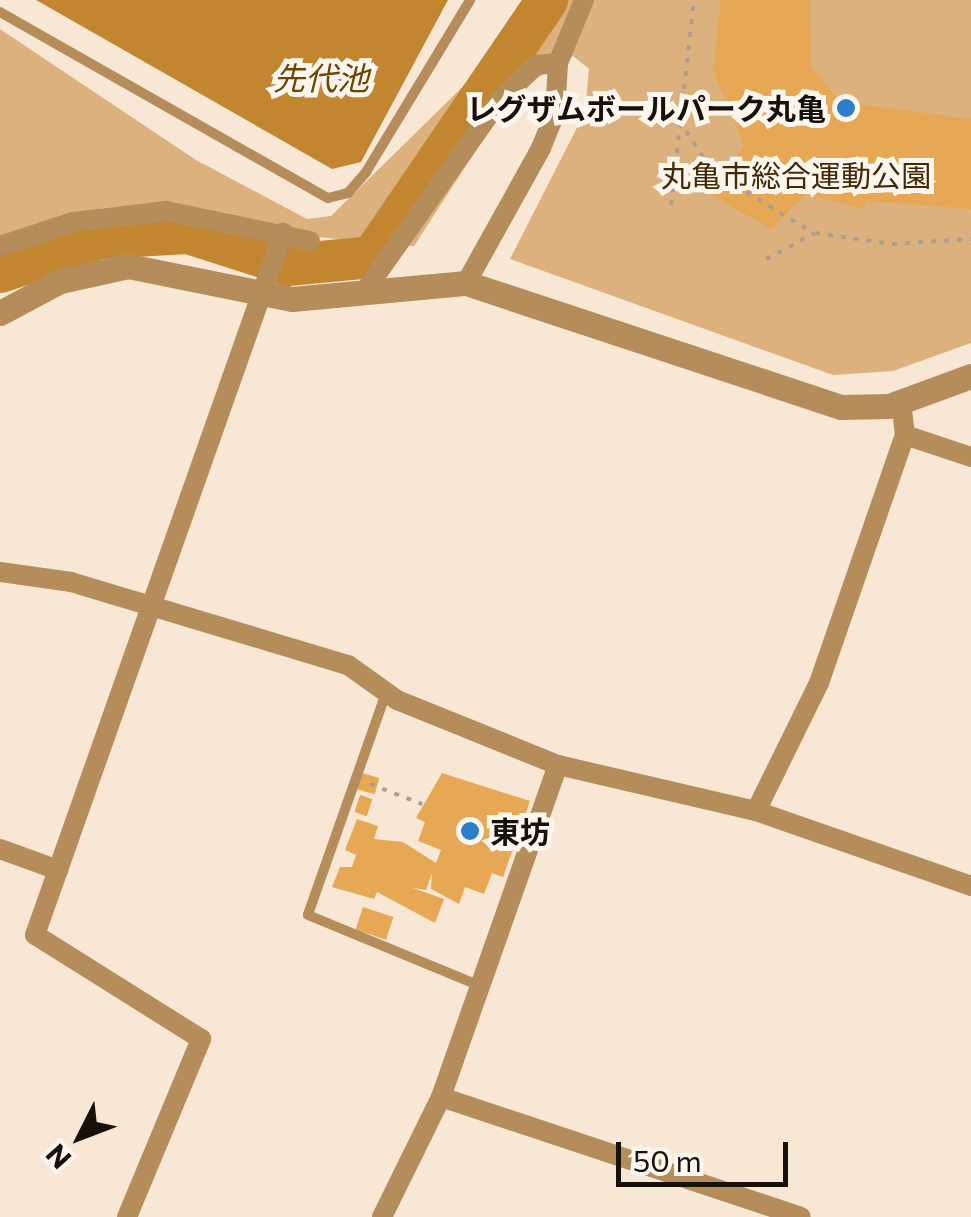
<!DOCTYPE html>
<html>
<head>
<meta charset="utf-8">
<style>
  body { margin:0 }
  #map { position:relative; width:971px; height:1217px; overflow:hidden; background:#f7e7d4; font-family:Commissioner,"Noto Sans JP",sans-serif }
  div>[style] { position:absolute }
  .green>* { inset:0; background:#dcb17e }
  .water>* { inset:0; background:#c28530 }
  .river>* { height:42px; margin:-21px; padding:0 21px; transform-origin:21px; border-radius:21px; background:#c28530 }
  .building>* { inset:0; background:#e7a856; transform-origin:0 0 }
  .path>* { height:4px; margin-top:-2px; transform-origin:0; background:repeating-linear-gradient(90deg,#ac9f91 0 5px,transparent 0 13px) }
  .service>* { height:10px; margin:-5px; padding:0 5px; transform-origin:5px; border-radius:5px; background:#b58d5b }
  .minor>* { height:20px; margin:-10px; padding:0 10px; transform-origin:10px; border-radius:10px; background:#b58d5b }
  .tertiary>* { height:25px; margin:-12.5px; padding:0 12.5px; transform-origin:12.5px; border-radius:12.5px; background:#b58d5b }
  .dots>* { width:28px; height:28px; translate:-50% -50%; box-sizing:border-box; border:5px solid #fcf6ee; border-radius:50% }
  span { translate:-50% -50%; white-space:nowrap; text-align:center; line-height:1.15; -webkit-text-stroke:10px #fcf6ee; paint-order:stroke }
  .poi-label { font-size:30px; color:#17110b; font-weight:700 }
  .right { translate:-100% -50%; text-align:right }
  .left { translate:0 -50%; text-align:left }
  .park-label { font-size:30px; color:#422904 }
  .water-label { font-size:32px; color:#6d4400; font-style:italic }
  .north { position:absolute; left:30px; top:1087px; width:100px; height:100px; -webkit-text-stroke:8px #fcf6ee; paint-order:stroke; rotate:228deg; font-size:28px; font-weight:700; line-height:40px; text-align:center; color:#17110b }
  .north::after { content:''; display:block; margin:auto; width:35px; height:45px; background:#17110b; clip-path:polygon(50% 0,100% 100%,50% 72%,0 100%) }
  .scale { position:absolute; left:616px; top:1142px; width:172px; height:45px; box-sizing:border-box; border:5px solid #17110b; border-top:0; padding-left:12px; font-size:30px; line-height:35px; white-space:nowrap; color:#17110b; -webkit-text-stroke:8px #fcf6ee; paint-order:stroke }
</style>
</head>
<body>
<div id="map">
  <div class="green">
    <i style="clip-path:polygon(551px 0,971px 0,971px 343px,893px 371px,833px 375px,510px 259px,585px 112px,589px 69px,573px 56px,513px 93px,414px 246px,295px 235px,146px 205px,103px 208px,0 239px,0 29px,196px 160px,307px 219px,331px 216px)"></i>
  </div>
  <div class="water">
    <i style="clip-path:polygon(36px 0,448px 0,361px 162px,332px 169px)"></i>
  </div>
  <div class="river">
    <i style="left:0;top:272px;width:106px;rotate:-18.8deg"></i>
    <i style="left:100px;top:238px;width:88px;rotate:-3.3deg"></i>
    <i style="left:188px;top:233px;width:105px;rotate:17.7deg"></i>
    <i style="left:288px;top:265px;width:84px;rotate:-5.4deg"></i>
    <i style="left:372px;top:257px;width:311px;rotate:-55.7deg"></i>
  </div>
  <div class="building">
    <i style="clip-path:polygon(721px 0,810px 0,811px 66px,840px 102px,971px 119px,971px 209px,866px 201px,863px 209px,806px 194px,771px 229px,710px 194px,744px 146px,713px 70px)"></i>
    <i style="left:362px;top:773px;width:18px;height:17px;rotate:16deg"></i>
    <i style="clip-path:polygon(442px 773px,530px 801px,503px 877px,492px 873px,484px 894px,465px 887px,459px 904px,431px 889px,432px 873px,426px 890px,413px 888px,444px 899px,435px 923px,377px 892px,374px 899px,332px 887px,340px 867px,352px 867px,356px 855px,345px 850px,357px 819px,378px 826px,374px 839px,403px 842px,436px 863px,441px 850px,418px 841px,425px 822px,416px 818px)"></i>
    <i style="left:360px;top:795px;width:13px;height:18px;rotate:18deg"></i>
    <i style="left:363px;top:907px;width:32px;height:24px;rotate:18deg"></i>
  </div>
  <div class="path">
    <i style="left:686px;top:131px;width:49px;rotate:56.6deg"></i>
    <i style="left:713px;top:172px;width:116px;rotate:31.2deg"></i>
    <i style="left:671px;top:205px;width:206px;rotate:-83.6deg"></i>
    <i style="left:766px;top:259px;width:55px;rotate:-28deg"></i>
    <i style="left:815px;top:233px;width:78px;rotate:8.1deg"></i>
    <i style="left:892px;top:244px;width:79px;rotate:-3.6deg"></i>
    <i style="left:370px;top:784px;width:56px;rotate:21deg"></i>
  </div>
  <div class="service">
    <i style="left:0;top:12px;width:377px;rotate:29.6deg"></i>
    <i style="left:328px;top:198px;width:21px;rotate:-14deg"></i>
    <i style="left:348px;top:193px;width:28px;rotate:-49deg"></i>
    <i style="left:366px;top:172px;width:201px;rotate:-58.8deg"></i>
    <i style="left:386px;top:693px;width:235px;rotate:109.4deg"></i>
    <i style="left:308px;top:915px;width:186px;rotate:22.4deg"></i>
  </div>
  <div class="minor">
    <i style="left:0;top:246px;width:77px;rotate:-18.2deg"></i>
    <i style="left:73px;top:222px;width:94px;rotate:-6.7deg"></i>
    <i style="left:166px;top:211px;width:147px;rotate:11.8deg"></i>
    <i style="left:466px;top:283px;width:154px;rotate:-60.9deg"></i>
    <i style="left:541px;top:148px;width:37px;rotate:-68deg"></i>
    <i style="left:555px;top:114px;width:51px;rotate:-86.6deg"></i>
    <i style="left:558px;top:63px;width:68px;rotate:-67.6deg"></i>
    <i style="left:362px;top:295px;width:237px;rotate:-54.8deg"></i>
    <i style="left:499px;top:101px;width:52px;rotate:-44.2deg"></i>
    <i style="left:536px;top:65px;width:22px;rotate:-5deg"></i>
    <i style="left:901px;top:402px;width:33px;rotate:83deg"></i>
    <i style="left:905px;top:435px;width:70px;rotate:18.4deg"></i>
    <i style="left:0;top:572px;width:72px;rotate:8deg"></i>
    <i style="left:71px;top:582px;width:289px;rotate:16.7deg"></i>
    <i style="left:348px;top:665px;width:60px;rotate:35.5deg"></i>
    <i style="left:397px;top:700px;width:174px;rotate:22deg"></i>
    <i style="left:558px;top:765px;width:203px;rotate:13.1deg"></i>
    <i style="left:756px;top:811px;width:228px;rotate:19.2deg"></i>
    <i style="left:756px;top:811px;width:143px;rotate:-63.8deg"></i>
    <i style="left:819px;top:683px;width:262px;rotate:-70.9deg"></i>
    <i style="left:0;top:849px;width:62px;rotate:19.9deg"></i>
    <i style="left:441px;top:1097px;width:379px;rotate:18.4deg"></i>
    <i style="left:127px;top:1217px;width:193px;rotate:-67.4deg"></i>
    <i style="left:201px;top:1039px;width:196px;rotate:-147.9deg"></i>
    <i style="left:35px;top:935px;width:745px;rotate:-70.54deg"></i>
    <i style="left:382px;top:1217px;width:134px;rotate:-63.8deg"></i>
    <i style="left:441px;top:1097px;width:352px;rotate:-70.6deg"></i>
  </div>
  <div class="tertiary">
    <i style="left:0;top:313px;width:68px;rotate:-28.1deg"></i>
    <i style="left:60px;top:281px;width:70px;rotate:-12.4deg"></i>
    <i style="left:128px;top:266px;width:167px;rotate:11.4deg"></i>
    <i style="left:292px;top:299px;width:175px;rotate:-5.3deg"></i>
    <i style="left:466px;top:283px;width:395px;rotate:18.3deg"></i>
    <i style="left:841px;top:407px;width:48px;rotate:-1.2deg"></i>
    <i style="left:889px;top:406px;width:87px;rotate:-20.1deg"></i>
  </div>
  <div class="dots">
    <i style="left:846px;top:108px;background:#2c7ecd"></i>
    <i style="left:470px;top:831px;background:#2c7ecd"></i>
  </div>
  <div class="poi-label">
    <span class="right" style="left:826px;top:108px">レグザムボールパーク丸亀</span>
    <span class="left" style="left:490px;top:831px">東坊</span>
  </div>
  <div class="park-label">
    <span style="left:796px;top:175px">丸亀市総合運動公園</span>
  </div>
  <div class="water-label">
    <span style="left:321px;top:77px">先代池</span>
  </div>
  <div class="north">N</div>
  <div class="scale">50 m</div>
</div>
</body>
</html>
